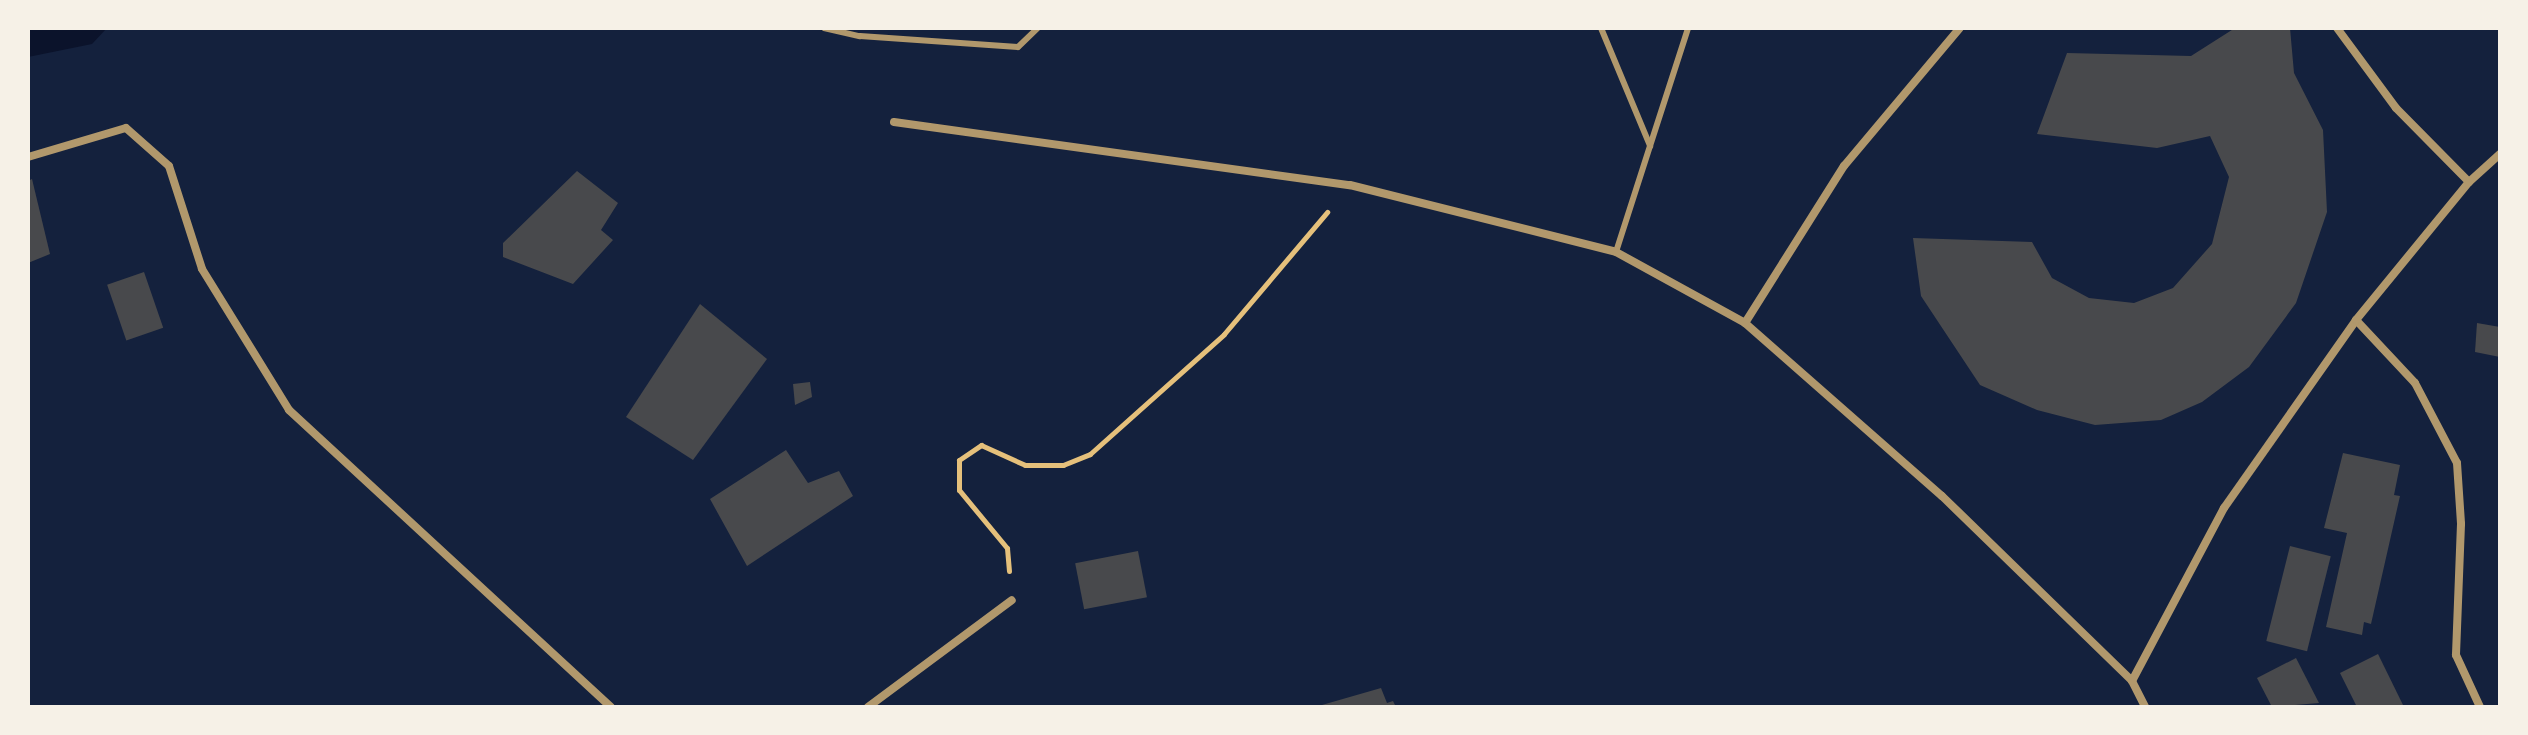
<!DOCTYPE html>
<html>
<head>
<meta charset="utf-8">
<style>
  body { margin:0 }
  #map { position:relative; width:2528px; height:735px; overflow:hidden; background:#14213d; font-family:Figtree,sans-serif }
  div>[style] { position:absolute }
  .water>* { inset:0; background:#0b132b }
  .building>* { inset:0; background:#48494c; transform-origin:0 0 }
  .path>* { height:5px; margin:-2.5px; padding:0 2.5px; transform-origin:2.5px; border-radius:2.5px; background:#e5c07b }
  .service>* { height:6px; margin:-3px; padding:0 3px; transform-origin:3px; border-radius:3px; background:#b1986c }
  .minor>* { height:8px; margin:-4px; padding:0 4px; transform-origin:4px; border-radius:4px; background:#b1986c }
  span { translate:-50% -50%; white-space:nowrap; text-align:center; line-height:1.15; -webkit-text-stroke:6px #f6f1e7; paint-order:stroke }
  .frame { position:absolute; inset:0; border:30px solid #f6f1e7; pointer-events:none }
</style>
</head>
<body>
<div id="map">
  <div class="water">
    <i style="clip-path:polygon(28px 28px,107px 28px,92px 44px,28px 57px)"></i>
  </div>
  <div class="building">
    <i style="clip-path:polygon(2235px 28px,2290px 28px,2294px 73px,2323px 130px,2327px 212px,2296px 303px,2249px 367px,2202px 402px,2161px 420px,2095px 425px,2037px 410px,1980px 385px,1921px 296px,1913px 238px,2032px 242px,2052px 278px,2089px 298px,2134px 303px,2173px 288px,2212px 244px,2229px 177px,2210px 136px,2157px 148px,2037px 134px,2067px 53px,2191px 56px)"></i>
    <i style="clip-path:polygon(577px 171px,618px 203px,601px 230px,613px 240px,573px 284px,503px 257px,503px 243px)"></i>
    <i style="clip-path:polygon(32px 179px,50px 254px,28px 263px,28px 181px)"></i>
    <i style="left:144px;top:272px;width:59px;height:39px;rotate:71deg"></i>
    <i style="clip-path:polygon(700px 304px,767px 359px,693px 460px,626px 417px)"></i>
    <i style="clip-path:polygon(2477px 323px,2500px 327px,2500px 357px,2475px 352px)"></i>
    <i style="clip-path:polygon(810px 382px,812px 397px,795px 405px,793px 384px)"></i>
    <i style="clip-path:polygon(786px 450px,808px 483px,839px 471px,853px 496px,747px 566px,710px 499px)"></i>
    <i style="clip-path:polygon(2343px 453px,2400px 465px,2394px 495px,2400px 496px,2371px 624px,2364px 622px,2362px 635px,2326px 627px,2347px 533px,2324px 528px)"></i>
    <i style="left:2290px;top:546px;width:42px;height:98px;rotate:14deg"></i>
    <i style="left:1138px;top:551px;width:47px;height:64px;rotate:79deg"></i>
    <i style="clip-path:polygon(2378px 654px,2404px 707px,2357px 707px,2340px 673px)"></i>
    <i style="clip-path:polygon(2296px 658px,2319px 703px,2272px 707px,2257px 678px)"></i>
    <i style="clip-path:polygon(1381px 688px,1387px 703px,1393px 701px,1396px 707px,1315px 707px)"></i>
  </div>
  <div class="path">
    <i style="left:1009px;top:571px;width:23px;rotate:-95deg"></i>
    <i style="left:1007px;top:548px;width:75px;rotate:-129.6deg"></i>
    <i style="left:959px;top:490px;width:30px;rotate:-90deg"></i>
    <i style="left:959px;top:460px;width:27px;rotate:-34deg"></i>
    <i style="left:981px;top:445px;width:48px;rotate:24.4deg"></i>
    <i style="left:1025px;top:465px;width:38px"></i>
    <i style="left:1063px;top:465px;width:29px;rotate:-22deg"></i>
    <i style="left:1090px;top:454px;width:180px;rotate:-41.8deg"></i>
    <i style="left:1224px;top:334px;width:160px;rotate:-49.8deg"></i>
  </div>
  <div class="service">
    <i style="left:824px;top:28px;width:37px;rotate:13deg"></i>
    <i style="left:860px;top:36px;width:158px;rotate:4deg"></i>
    <i style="left:1018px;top:47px;width:28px;rotate:-44deg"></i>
    <i style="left:1601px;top:28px;width:128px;rotate:67.4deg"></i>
    <i style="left:1650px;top:146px;width:111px;rotate:107.8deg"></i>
    <i style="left:1650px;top:146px;width:124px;rotate:-72.1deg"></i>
  </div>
  <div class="minor">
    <i style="left:2337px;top:28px;width:99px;rotate:53.6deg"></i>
    <i style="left:2396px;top:108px;width:104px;rotate:45.4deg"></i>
    <i style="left:894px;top:122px;width:460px;rotate:7.9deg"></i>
    <i style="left:1350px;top:185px;width:274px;rotate:14.1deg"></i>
    <i style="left:1616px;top:252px;width:147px;rotate:28.8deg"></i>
    <i style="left:1745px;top:323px;width:262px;rotate:41.3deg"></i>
    <i style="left:1942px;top:496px;width:265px;rotate:44.2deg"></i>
    <i style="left:2132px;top:681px;width:29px;rotate:63deg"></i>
    <i style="left:28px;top:157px;width:102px;rotate:-16.5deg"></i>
    <i style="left:126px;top:128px;width:57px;rotate:41.5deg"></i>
    <i style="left:169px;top:166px;width:108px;rotate:72.2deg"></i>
    <i style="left:202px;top:269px;width:166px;rotate:58.3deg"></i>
    <i style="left:289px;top:410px;width:438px;rotate:42.7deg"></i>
    <i style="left:2356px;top:320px;width:86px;rotate:46.9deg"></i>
    <i style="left:2415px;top:383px;width:90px;rotate:62.3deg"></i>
    <i style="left:2457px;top:463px;width:61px;rotate:86.2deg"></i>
    <i style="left:2461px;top:524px;width:131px;rotate:92.2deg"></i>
    <i style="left:2456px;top:655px;width:57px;rotate:65.2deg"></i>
    <i style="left:1745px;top:323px;width:186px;rotate:-57.8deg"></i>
    <i style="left:1844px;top:166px;width:180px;rotate:-50deg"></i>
    <i style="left:2132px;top:681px;width:196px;rotate:-62deg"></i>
    <i style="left:2224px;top:508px;width:230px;rotate:-54.9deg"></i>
    <i style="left:2356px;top:320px;width:178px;rotate:-50.7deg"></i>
    <i style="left:2469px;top:182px;width:42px;rotate:-42.1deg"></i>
    <i style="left:868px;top:707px;width:179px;rotate:-36.6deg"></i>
  </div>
  <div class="frame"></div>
</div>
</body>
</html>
